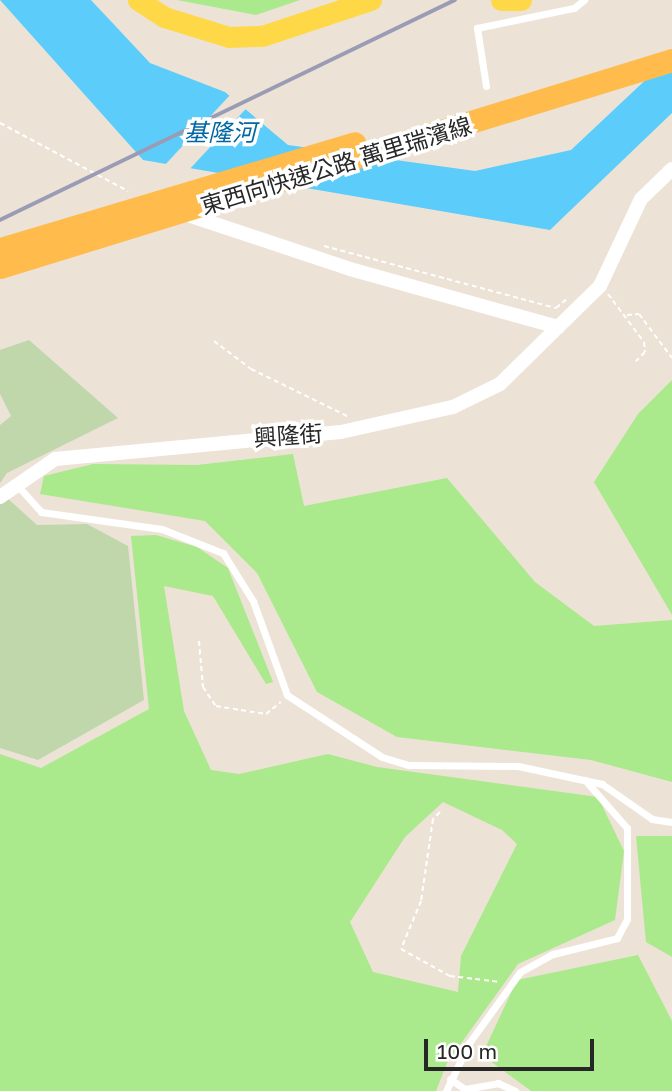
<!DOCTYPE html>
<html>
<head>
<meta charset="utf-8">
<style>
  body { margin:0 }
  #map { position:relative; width:672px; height:1091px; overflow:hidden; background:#ece3d6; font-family:"Golos Text","Noto Sans TC",sans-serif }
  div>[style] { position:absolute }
  .green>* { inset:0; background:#aae98c }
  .cemetery>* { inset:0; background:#c0d7ac }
  .water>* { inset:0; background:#5ccdfb }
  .pier>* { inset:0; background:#ece3d6; transform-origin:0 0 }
  .path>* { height:2px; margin-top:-1px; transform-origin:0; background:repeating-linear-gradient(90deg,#fff 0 5px,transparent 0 8.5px) }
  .service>* { height:7px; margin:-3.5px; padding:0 3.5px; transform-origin:3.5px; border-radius:3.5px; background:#fff }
  .minor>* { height:14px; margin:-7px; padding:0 7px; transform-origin:7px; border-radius:7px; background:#fff }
  .primary>* { height:21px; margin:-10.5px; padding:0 10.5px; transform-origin:10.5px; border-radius:10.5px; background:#ffd848 }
  .trunk>* { height:23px; margin:-11.5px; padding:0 11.5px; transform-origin:11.5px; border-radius:11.5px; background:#ffbb4b }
  .rail>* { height:3.5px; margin:-1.75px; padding:0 1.75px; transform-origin:1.75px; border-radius:1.75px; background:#999cb4 }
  span { translate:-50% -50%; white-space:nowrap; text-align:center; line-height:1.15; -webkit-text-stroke:7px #fff; paint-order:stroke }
  .street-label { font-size:23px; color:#272727 }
  .water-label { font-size:24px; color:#0067a2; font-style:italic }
  .scale { position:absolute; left:424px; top:1039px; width:170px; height:32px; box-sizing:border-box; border:4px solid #272727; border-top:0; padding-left:9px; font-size:21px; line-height:24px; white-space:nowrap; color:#272727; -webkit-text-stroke:5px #fff; paint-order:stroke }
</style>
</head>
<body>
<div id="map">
  <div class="green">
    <i style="clip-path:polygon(177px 0,300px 0,256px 15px)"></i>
    <i style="clip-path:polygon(672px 380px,672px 615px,594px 482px,638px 414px)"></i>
    <i style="clip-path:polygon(293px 454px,304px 506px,447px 478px,535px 582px,594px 626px,672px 620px,672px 782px,591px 760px,397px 737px,317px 692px,257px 573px,205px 521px,40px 494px,44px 476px,93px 464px,197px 465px)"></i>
    <i style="clip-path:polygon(evenodd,156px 535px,197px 547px,228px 568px,273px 682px,266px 684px,213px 596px,164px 586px,184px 711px,211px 770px,239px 774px,328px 754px,377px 767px,598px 797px,624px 851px,615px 920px,518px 964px,447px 1063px,436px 1091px,0 1091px,0 754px,41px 768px,149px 709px,131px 536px,156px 535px,443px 802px,502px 830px,517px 844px,461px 956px,458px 992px,373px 972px,350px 922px,405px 837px,443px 802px)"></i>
    <i style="clip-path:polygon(636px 836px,672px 836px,672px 957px,646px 942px)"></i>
    <i style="clip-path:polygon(638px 955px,672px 1021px,672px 1091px,531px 1091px,482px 1055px,517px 980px)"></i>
  </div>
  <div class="cemetery">
    <i style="clip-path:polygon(29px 340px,118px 418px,7px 473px,0 483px,0 425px,11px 416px,0 394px,0 350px)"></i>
    <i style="clip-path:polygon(5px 496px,37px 525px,87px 524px,128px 546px,144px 700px,38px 760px,0 748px,0 505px)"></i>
  </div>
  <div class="water">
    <i style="clip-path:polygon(0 0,91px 0,150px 63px,225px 92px,288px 145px,475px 171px,571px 150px,672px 55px,672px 113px,550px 230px,143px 160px)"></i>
  </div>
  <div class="pier">
    <i style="left:232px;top:93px;width:21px;height:119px;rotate:43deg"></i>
  </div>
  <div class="path">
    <i style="left:0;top:123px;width:145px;rotate:28deg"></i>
    <i style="left:324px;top:246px;width:240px;rotate:15deg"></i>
    <i style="left:556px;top:308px;width:16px;rotate:-40deg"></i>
    <i style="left:608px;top:294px;width:60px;rotate:53.1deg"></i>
    <i style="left:644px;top:342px;width:10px;rotate:84deg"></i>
    <i style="left:645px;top:352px;width:13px;rotate:135deg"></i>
    <i style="left:627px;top:315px;width:12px;rotate:-5deg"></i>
    <i style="left:639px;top:314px;width:55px;rotate:53.1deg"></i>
    <i style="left:214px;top:341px;width:46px;rotate:37.1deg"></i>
    <i style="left:251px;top:369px;width:109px;rotate:26.1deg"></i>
    <i style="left:199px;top:641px;width:46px;rotate:85deg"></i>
    <i style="left:203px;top:687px;width:23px;rotate:56deg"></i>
    <i style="left:216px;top:706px;width:51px;rotate:9.1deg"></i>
    <i style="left:266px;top:714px;width:19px;rotate:-39deg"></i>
    <i style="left:440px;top:812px;width:10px;rotate:135deg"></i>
    <i style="left:433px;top:819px;width:83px;rotate:98.3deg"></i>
    <i style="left:421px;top:901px;width:52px;rotate:112.6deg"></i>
    <i style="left:401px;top:949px;width:56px;rotate:28.9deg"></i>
    <i style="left:450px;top:976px;width:51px;rotate:6.7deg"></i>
  </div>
  <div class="service">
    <i style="left:486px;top:86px;width:59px;rotate:-98.8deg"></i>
    <i style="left:477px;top:28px;width:99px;rotate:-11.7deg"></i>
    <i style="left:574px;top:8px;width:13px;rotate:-39deg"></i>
    <i style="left:17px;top:485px;width:36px;rotate:48deg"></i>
    <i style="left:41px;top:512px;width:122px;rotate:8deg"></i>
    <i style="left:162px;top:529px;width:66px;rotate:21.5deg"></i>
    <i style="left:223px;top:553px;width:57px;rotate:58deg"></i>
    <i style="left:253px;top:601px;width:100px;rotate:70.1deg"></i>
    <i style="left:287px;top:695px;width:113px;rotate:33.1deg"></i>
    <i style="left:382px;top:757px;width:28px;rotate:17deg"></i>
    <i style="left:409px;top:765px;width:109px;rotate:0.5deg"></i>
    <i style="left:518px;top:766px;width:86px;rotate:12.1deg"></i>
    <i style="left:602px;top:784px;width:61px;rotate:35deg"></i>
    <i style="left:652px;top:819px;width:20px;rotate:9deg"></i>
    <i style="left:450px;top:1079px;width:18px;rotate:34deg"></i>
    <i style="left:465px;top:1089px;width:34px;rotate:-10deg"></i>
    <i style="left:498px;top:1083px;width:19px;rotate:25deg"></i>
    <i style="left:446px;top:1091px;width:53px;rotate:-64.4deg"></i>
    <i style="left:469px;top:1043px;width:87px;rotate:-54.3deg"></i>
    <i style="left:520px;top:972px;width:38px;rotate:-29deg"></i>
    <i style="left:553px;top:954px;width:66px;rotate:-14deg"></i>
    <i style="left:617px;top:938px;width:21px;rotate:-62deg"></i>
    <i style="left:627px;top:919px;width:91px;rotate:-90deg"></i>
    <i style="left:627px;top:828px;width:64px;rotate:-131.2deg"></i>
  </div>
  <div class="minor">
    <i style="left:182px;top:213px;width:177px;rotate:18.4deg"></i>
    <i style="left:350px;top:269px;width:216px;rotate:15.6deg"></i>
    <i style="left:558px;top:327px;width:59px;rotate:-44.3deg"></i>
    <i style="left:600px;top:286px;width:96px;rotate:-64.8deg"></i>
    <i style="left:641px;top:199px;width:43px;rotate:-44.1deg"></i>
    <i style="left:0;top:497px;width:67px;rotate:-34.6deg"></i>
    <i style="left:55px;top:459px;width:287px;rotate:-5.4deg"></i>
    <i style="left:341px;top:432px;width:115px;rotate:-12.6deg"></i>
    <i style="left:453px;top:407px;width:52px;rotate:-26.1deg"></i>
    <i style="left:500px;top:384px;width:81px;rotate:-44.5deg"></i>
  </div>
  <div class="primary">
    <i style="left:138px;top:0;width:31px;rotate:33deg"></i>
    <i style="left:164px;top:17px;width:68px;rotate:17.1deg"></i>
    <i style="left:229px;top:37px;width:33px;rotate:-2deg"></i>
    <i style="left:262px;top:36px;width:115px;rotate:-18.3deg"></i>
    <i style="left:501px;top:0;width:20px"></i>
  </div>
  <div class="trunk">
    <i style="left:0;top:249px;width:370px;rotate:-16.6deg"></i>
    <i style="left:0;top:267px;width:703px;rotate:-17.12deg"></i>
  </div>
  <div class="rail">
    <i style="left:0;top:220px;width:505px;rotate:-25.8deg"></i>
  </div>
  <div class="street-label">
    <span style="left:336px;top:165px;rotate:-17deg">東西向快速公路 萬里瑞濱線</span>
    <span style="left:288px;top:435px;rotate:-4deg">興隆街</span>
  </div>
  <div class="water-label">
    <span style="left:220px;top:132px">基隆河</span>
  </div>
  <div class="scale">100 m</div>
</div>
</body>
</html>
